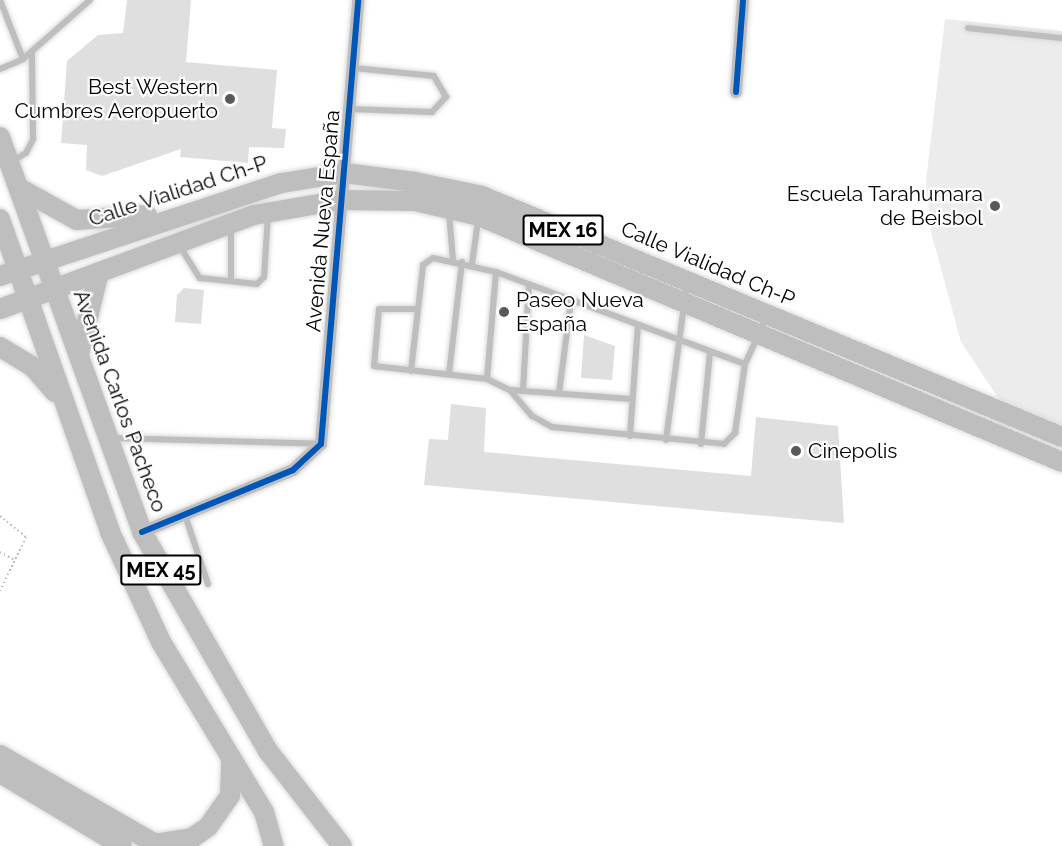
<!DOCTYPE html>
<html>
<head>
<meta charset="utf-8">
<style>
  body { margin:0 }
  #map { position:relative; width:1062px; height:846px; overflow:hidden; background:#fff; font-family:Raleway,sans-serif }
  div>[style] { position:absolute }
  .green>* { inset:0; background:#ececec }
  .building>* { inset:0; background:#dfdfdf }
  .path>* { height:2px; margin-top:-1px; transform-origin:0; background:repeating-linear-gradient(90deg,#b9b9b9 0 1.5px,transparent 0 4.5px) }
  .roads { filter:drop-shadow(0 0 2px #dbdbdb) drop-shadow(0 0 2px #dbdbdb) }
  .service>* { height:6px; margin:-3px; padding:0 3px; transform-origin:3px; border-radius:3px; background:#bebebe }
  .minor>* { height:12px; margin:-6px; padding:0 6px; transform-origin:6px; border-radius:6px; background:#bebebe }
  .primary>* { height:20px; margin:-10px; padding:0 10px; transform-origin:10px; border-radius:10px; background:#bebebe }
  .cycleway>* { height:6px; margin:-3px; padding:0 3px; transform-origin:3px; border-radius:3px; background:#0057b8 }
  .dots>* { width:16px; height:16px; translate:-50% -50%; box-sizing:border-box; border:3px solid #fff; border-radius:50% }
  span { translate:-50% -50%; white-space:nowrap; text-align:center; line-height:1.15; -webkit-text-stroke:4.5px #fff; paint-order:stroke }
  .shield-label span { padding:2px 4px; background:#fff; border:2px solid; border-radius:4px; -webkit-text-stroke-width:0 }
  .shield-label { font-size:20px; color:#000; font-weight:700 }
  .poi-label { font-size:21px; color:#000 }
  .right { translate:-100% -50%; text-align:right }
  .left { translate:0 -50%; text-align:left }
  .street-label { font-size:21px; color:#000 }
</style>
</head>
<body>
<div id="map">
  <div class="green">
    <i style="clip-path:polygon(945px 19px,1062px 31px,1062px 436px,1010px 416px,961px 342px,931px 232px,926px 181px)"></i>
  </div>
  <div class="building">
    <i style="clip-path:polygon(127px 0,191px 0,186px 62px,277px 70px,272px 128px,286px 129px,284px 148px,249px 147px,248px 163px,180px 157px,181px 149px,102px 176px,86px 170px,87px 145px,61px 143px,67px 61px,98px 35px,123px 33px)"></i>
    <i style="clip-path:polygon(184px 288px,204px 290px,201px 324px,175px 322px,177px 295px)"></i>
    <i style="clip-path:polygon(584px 335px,615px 346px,612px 380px,581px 378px)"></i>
    <i style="clip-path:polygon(451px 404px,486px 408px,484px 452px,751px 476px,756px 417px,838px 426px,844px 523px,424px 485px,429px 439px,448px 440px)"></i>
  </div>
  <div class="path">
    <i style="left:0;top:516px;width:33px;rotate:39deg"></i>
    <i style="left:26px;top:537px;width:60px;rotate:115.7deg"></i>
    <i style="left:0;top:552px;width:18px;rotate:29deg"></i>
  </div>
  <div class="roads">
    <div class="service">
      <i style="left:0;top:0;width:63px;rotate:68.7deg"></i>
      <i style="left:968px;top:28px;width:95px;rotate:6.1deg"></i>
      <i style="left:0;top:69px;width:25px;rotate:-23deg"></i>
      <i style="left:23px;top:59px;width:89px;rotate:-41.4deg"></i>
      <i style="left:349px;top:109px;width:83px;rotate:2.1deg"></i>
      <i style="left:432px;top:112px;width:21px;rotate:-47deg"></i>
      <i style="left:446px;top:97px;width:24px;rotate:-120deg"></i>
      <i style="left:434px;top:76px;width:81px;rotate:-174.4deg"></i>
      <i style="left:13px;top:161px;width:15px;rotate:-32deg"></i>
      <i style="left:26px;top:153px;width:16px;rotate:-63deg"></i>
      <i style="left:33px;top:139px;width:88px;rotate:-90.7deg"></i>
      <i style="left:449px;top:212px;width:49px;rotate:85.3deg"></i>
      <i style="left:179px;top:245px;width:39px;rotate:58deg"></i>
      <i style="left:200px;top:278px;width:57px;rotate:6deg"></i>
      <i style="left:257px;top:284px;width:10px;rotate:-45deg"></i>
      <i style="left:264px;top:277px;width:62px;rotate:-86.3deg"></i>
      <i style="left:472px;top:264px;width:44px;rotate:-82.2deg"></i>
      <i style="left:231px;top:281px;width:53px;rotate:-90deg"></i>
      <i style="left:418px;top:309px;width:39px;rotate:180deg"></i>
      <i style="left:379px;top:309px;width:57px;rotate:95deg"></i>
      <i style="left:374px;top:366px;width:114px;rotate:6.6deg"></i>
      <i style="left:487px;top:379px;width:25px;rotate:26deg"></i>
      <i style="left:510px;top:390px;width:34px;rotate:50deg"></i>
      <i style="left:532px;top:416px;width:23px;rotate:29deg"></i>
      <i style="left:552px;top:427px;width:173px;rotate:5.6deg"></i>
      <i style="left:724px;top:444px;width:16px;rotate:-45deg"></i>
      <i style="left:735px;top:433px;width:70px;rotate:-81.8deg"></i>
      <i style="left:411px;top:371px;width:107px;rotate:-83.5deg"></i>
      <i style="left:423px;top:265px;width:12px;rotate:-35deg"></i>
      <i style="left:433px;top:258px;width:65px;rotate:12.5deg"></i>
      <i style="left:496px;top:272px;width:265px;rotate:20.3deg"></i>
      <i style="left:745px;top:364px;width:53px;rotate:-65.4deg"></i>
      <i style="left:449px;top:374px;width:113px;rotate:-83.4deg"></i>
      <i style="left:487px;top:379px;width:107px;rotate:-85.2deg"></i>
      <i style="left:510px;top:390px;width:122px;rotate:4.2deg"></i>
      <i style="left:523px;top:390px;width:106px;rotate:-86.8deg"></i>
      <i style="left:559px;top:393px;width:93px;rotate:-82.6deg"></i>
      <i style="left:630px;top:436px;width:111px;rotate:-85.9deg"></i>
      <i style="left:112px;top:438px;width:209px;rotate:1.6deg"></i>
      <i style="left:666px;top:440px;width:158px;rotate:-82.4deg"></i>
      <i style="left:701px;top:444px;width:92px;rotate:-84.4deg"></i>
      <i style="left:185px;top:515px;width:73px;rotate:71.6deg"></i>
    </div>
    <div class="minor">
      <i style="left:736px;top:92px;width:92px;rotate:-85.6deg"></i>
      <i style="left:142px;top:532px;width:163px;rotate:-22.3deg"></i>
      <i style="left:293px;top:470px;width:38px;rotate:-43deg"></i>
      <i style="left:321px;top:444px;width:446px;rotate:-85.2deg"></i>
    </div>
    <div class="primary">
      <i style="left:0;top:137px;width:420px;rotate:70.2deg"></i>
      <i style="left:142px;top:532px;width:253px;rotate:60.1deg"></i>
      <i style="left:268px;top:751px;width:120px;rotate:52.1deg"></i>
      <i style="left:19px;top:188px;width:66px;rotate:28.9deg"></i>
      <i style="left:77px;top:220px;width:70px;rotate:-4.1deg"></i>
      <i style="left:0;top:219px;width:332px;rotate:70.6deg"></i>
      <i style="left:110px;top:532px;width:121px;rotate:65.1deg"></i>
      <i style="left:161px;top:642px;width:199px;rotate:58.8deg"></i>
      <i style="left:264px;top:812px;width:35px;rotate:74deg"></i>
      <i style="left:0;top:276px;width:297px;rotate:-18.3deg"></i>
      <i style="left:282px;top:183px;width:63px;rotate:-9.2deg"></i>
      <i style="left:344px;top:173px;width:72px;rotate:7.2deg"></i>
      <i style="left:415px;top:182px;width:68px;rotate:11.8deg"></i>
      <i style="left:482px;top:196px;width:628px;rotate:22.56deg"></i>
      <i style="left:0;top:309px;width:271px;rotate:-20.3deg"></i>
      <i style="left:254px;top:215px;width:89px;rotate:-9.7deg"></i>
      <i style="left:342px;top:200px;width:73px;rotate:0.8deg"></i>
      <i style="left:415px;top:201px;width:66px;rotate:13.2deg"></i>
      <i style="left:479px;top:216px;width:633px;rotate:22.88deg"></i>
      <i style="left:0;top:347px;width:39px;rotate:31deg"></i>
      <i style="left:33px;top:367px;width:33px;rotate:49deg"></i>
      <i style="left:80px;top:350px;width:80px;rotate:-76.3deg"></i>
      <i style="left:0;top:755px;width:183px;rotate:29.8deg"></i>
      <i style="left:0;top:773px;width:142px;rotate:30.9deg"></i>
      <i style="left:154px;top:844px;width:38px;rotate:-9deg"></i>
      <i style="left:192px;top:838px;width:19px;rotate:-35deg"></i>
      <i style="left:208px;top:827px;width:38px;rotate:-55deg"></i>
      <i style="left:230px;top:796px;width:35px;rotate:-88deg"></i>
    </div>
  </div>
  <div class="cycleway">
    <i style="left:736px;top:92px;width:92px;rotate:-85.6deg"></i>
    <i style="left:142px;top:532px;width:163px;rotate:-22.3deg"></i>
    <i style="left:293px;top:470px;width:38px;rotate:-43deg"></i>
    <i style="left:321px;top:444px;width:446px;rotate:-85.2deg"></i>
  </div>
  <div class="dots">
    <i style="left:230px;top:99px;background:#595959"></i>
    <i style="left:995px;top:206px;background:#595959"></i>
    <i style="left:504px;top:312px;background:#595959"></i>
    <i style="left:796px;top:451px;background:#595959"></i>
  </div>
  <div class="shield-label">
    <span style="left:563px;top:230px">MEX 16</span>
    <span style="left:161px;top:570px">MEX 45</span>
  </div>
  <div class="poi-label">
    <span class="right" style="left:218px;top:99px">Best Western<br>Cumbres Aeropuerto</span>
    <span class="right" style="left:983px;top:206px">Escuela Tarahumara<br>de Beisbol</span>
    <span class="left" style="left:516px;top:312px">Paseo Nueva<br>España</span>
    <span class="left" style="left:808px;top:451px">Cinepolis</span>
  </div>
  <div class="street-label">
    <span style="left:178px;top:191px;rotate:-18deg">Calle Vialidad Ch-P</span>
    <span style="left:323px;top:221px;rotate:-85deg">Avenida Nueva España</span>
    <span style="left:708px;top:264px;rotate:23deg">Calle Vialidad Ch-P</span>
    <span style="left:120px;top:401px;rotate:70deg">Avenida Carlos Pacheco</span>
  </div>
</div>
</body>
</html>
